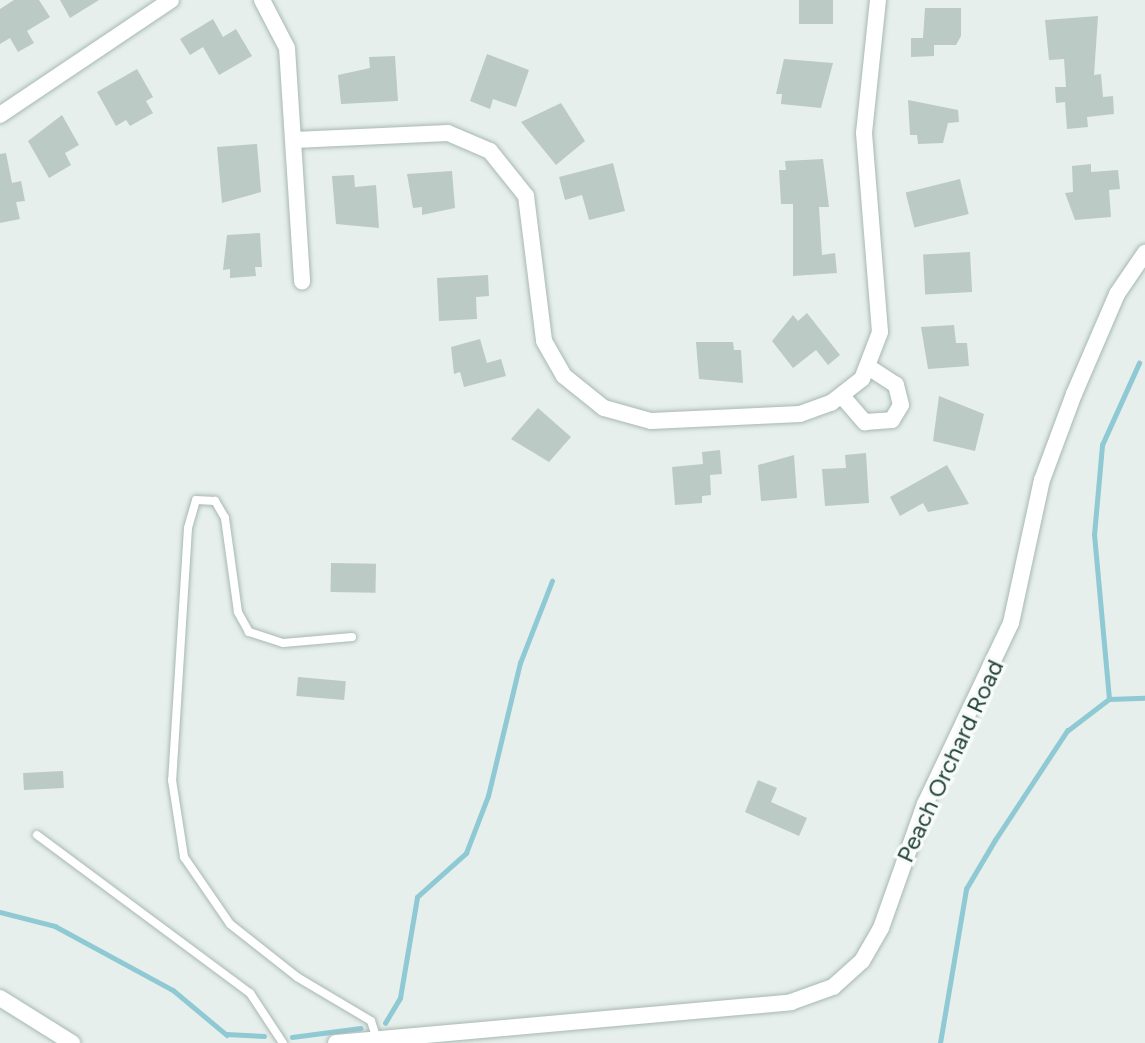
<!DOCTYPE html>
<html>
<head>
<meta charset="utf-8">
<style>
  body { margin:0 }
  #map { position:relative; width:1145px; height:1043px; overflow:hidden; background:#e6efeb; font-family:Figtree,sans-serif }
  div>[style] { position:absolute }
  .stream>* { height:4.5px; margin:-2.25px; padding:0 2.25px; transform-origin:2.25px; border-radius:2.25px; background:#8ec9d4 }
  .building>* { inset:0; background:#bbcac4; transform-origin:0 0 }
  .roads { filter:drop-shadow(0 0 2px #a8b8b2) drop-shadow(0 0 2px #a8b8b2) }
  .lane>* { height:8px; margin:-4px; padding:0 4px; transform-origin:4px; border-radius:4px; background:#fff }
  .street>* { height:16px; margin:-8px; padding:0 8px; transform-origin:8px; border-radius:8px; background:#fff }
  span { translate:-50% -50%; white-space:nowrap; text-align:center; line-height:1.15; -webkit-text-stroke:7px #f7fbf9; paint-order:stroke }
  .street-label { font-size:24px; color:#24423a }
</style>
</head>
<body>
<div id="map">
  <div class="stream">
    <i style="left:1109px;top:699px;width:165px;rotate:-95.2deg"></i>
    <i style="left:1094px;top:535px;width:90px;rotate:-84.9deg"></i>
    <i style="left:1102px;top:445px;width:90px;rotate:-65.7deg"></i>
    <i style="left:0;top:912px;width:57px;rotate:14.3deg"></i>
    <i style="left:55px;top:926px;width:134px;rotate:28.5deg"></i>
    <i style="left:173px;top:990px;width:70px;rotate:39.8deg"></i>
    <i style="left:385px;top:1023px;width:29px;rotate:-59deg"></i>
    <i style="left:400px;top:998px;width:102px;rotate:-80.4deg"></i>
    <i style="left:417px;top:897px;width:66px;rotate:-41.9deg"></i>
    <i style="left:466px;top:853px;width:61px;rotate:-68.9deg"></i>
    <i style="left:488px;top:796px;width:137px;rotate:-76.5deg"></i>
    <i style="left:520px;top:663px;width:88px;rotate:-68.7deg"></i>
    <i style="left:226px;top:1034px;width:38px;rotate:3deg"></i>
    <i style="left:292px;top:1037px;width:69px;rotate:-7.5deg"></i>
    <i style="left:940px;top:1043px;width:156px;rotate:-80.4deg"></i>
    <i style="left:966px;top:889px;width:57px;rotate:-59.4deg"></i>
    <i style="left:995px;top:840px;width:131px;rotate:-56.6deg"></i>
    <i style="left:1067px;top:731px;width:53px;rotate:-37.3deg"></i>
    <i style="left:1109px;top:699px;width:36px;rotate:-2deg"></i>
  </div>
  <div class="building">
    <i style="clip-path:polygon(14px 0,39px 0,50px 17px,27px 31px,34px 43px,18px 52px,10px 38px,0 44px,0 9px)"></i>
    <i style="clip-path:polygon(60px 0,99px 0,70px 18px)"></i>
    <i style="left:799px;top:0;width:34px;height:24px"></i>
    <i style="clip-path:polygon(925px 8px,961px 8px,961px 36px,956px 45px,934px 45px,934px 56px,911px 57px,911px 38px,923px 38px)"></i>
    <i style="clip-path:polygon(1098px 16px,1094px 75px,1101px 74px,1103px 97px,1113px 96px,1114px 114px,1087px 117px,1088px 127px,1067px 129px,1065px 102px,1056px 103px,1055px 87px,1066px 87px,1064px 59px,1049px 60px,1045px 20px)"></i>
    <i style="clip-path:polygon(213px 19px,223px 37px,236px 29px,252px 56px,219px 75px,203px 47px,190px 55px,180px 39px)"></i>
    <i style="clip-path:polygon(487px 54px,529px 70px,516px 107px,493px 99px,490px 109px,470px 101px)"></i>
    <i style="clip-path:polygon(395px 56px,398px 101px,341px 104px,338px 75px,370px 68px,369px 57px)"></i>
    <i style="clip-path:polygon(784px 59px,833px 63px,821px 108px,781px 104px,782px 94px,776px 94px)"></i>
    <i style="clip-path:polygon(137px 69px,153px 97px,146px 101px,153px 113px,130px 126px,126px 120px,116px 126px,97px 92px)"></i>
    <i style="clip-path:polygon(908px 100px,958px 110px,959px 122px,948px 123px,943px 143px,918px 144px,917px 135px,910px 135px)"></i>
    <i style="clip-path:polygon(561px 103px,585px 141px,556px 165px,521px 122px)"></i>
    <i style="clip-path:polygon(62px 115px,79px 145px,65px 153px,71px 165px,49px 178px,28px 141px)"></i>
    <i style="clip-path:polygon(257px 144px,261px 192px,222px 203px,217px 147px)"></i>
    <i style="clip-path:polygon(6px 153px,12px 183px,21px 181px,25px 201px,16px 202px,20px 219px,0 223px,0 154px)"></i>
    <i style="clip-path:polygon(823px 159px,829px 207px,819px 207px,822px 255px,835px 253px,837px 273px,793px 276px,793px 204px,781px 204px,779px 170px,786px 170px,785px 161px)"></i>
    <i style="clip-path:polygon(613px 163px,625px 211px,589px 220px,582px 195px,565px 200px,559px 177px)"></i>
    <i style="clip-path:polygon(1091px 164px,1091px 172px,1118px 170px,1120px 189px,1109px 190px,1111px 217px,1075px 220px,1065px 193px,1073px 192px,1072px 166px)"></i>
    <i style="clip-path:polygon(452px 171px,455px 208px,422px 215px,422px 207px,413px 208px,407px 174px)"></i>
    <i style="clip-path:polygon(354px 175px,355px 187px,376px 185px,379px 228px,336px 224px,332px 176px)"></i>
    <i style="left:960px;top:179px;width:36px;height:56px;rotate:76deg"></i>
    <i style="clip-path:polygon(260px 233px,262px 267px,255px 267px,256px 276px,230px 278px,230px 269px,223px 270px,227px 235px)"></i>
    <i style="left:970px;top:252px;width:40px;height:47px;rotate:87deg"></i>
    <i style="clip-path:polygon(488px 275px,489px 296px,476px 297px,477px 319px,439px 321px,437px 278px)"></i>
    <i style="clip-path:polygon(807px 313px,840px 355px,828px 365px,816px 350px,793px 368px,772px 341px,793px 315px,798px 321px)"></i>
    <i style="clip-path:polygon(954px 325px,956px 343px,967px 343px,969px 366px,928px 369px,921px 327px)"></i>
    <i style="clip-path:polygon(480px 339px,487px 363px,501px 359px,506px 376px,464px 387px,460px 372px,454px 374px,451px 347px)"></i>
    <i style="clip-path:polygon(696px 342px,733px 342px,734px 350px,741px 350px,743px 383px,699px 379px)"></i>
    <i style="clip-path:polygon(939px 396px,984px 414px,975px 451px,933px 441px)"></i>
    <i style="clip-path:polygon(538px 408px,571px 437px,549px 462px,511px 439px)"></i>
    <i style="clip-path:polygon(720px 450px,722px 474px,710px 475px,711px 495px,702px 496px,702px 503px,675px 505px,672px 467px,703px 464px,702px 452px)"></i>
    <i style="clip-path:polygon(866px 453px,869px 503px,825px 506px,822px 469px,846px 468px,845px 455px)"></i>
    <i style="clip-path:polygon(794px 455px,797px 498px,761px 501px,758px 465px)"></i>
    <i style="clip-path:polygon(947px 465px,969px 504px,928px 512px,923px 503px,900px 516px,890px 497px)"></i>
    <i style="left:331px;top:563px;width:45px;height:29px;rotate:1deg"></i>
    <i style="left:298px;top:677px;width:48px;height:19px;rotate:5deg"></i>
    <i style="left:63px;top:771px;width:17px;height:40px;rotate:87deg"></i>
    <i style="clip-path:polygon(758px 780px,777px 788px,771px 802px,807px 818px,799px 836px,745px 812px)"></i>
  </div>
  <div class="roads">
    <div class="lane">
      <i style="left:352px;top:637px;width:69px;rotate:175deg"></i>
      <i style="left:283px;top:643px;width:36px;rotate:-162deg"></i>
      <i style="left:249px;top:632px;width:23px;rotate:-119deg"></i>
      <i style="left:238px;top:612px;width:95px;rotate:-97.9deg"></i>
      <i style="left:225px;top:518px;width:20px;rotate:-120deg"></i>
      <i style="left:215px;top:501px;width:19px;rotate:-177deg"></i>
      <i style="left:196px;top:500px;width:29px;rotate:106deg"></i>
      <i style="left:188px;top:528px;width:253px;rotate:93.6deg"></i>
      <i style="left:172px;top:780px;width:78px;rotate:81.1deg"></i>
      <i style="left:184px;top:857px;width:81px;rotate:55.5deg"></i>
      <i style="left:230px;top:924px;width:85px;rotate:38.3deg"></i>
      <i style="left:297px;top:977px;width:86px;rotate:30.7deg"></i>
      <i style="left:371px;top:1021px;width:19px;rotate:72deg"></i>
      <i style="left:37px;top:835px;width:265px;rotate:36.6deg"></i>
      <i style="left:250px;top:993px;width:60px;rotate:56.6deg"></i>
    </div>
    <div class="street">
      <i style="left:262px;top:0;width:54px;rotate:62.5deg"></i>
      <i style="left:287px;top:48px;width:234px;rotate:86.3deg"></i>
      <i style="left:0;top:115px;width:206px;rotate:-33.9deg"></i>
      <i style="left:294px;top:140px;width:154px;rotate:-2.6deg"></i>
      <i style="left:448px;top:133px;width:46px;rotate:23.2deg"></i>
      <i style="left:490px;top:151px;width:58px;rotate:51.3deg"></i>
      <i style="left:526px;top:196px;width:146px;rotate:82.9deg"></i>
      <i style="left:544px;top:341px;width:40px;rotate:60.3deg"></i>
      <i style="left:564px;top:376px;width:51px;rotate:38.7deg"></i>
      <i style="left:604px;top:408px;width:49px;rotate:15.5deg"></i>
      <i style="left:651px;top:421px;width:149px;rotate:-2.7deg"></i>
      <i style="left:800px;top:414px;width:33px;rotate:-20deg"></i>
      <i style="left:831px;top:403px;width:39px;rotate:-38deg"></i>
      <i style="left:862px;top:379px;width:50px;rotate:-69deg"></i>
      <i style="left:880px;top:332px;width:200px;rotate:-94.6deg"></i>
      <i style="left:864px;top:133px;width:134px;rotate:-84deg"></i>
      <i style="left:842px;top:396px;width:35px;rotate:49deg"></i>
      <i style="left:865px;top:422px;width:27px;rotate:-4deg"></i>
      <i style="left:892px;top:420px;width:17px;rotate:-59deg"></i>
      <i style="left:901px;top:405px;width:21px;rotate:-104deg"></i>
      <i style="left:896px;top:385px;width:33px;rotate:-147deg"></i>
      <i style="left:0;top:998px;width:85px;rotate:32deg"></i>
      <i style="left:336px;top:1043px;width:457px;rotate:-5.1deg"></i>
      <i style="left:791px;top:1002px;width:45px;rotate:-19.7deg"></i>
      <i style="left:833px;top:987px;width:39px;rotate:-42deg"></i>
      <i style="left:862px;top:961px;width:38px;rotate:-60deg"></i>
      <i style="left:881px;top:928px;width:132px;rotate:-70.5deg"></i>
      <i style="left:925px;top:804px;width:200px;rotate:-64.6deg"></i>
      <i style="left:1011px;top:623px;width:146px;rotate:-77.8deg"></i>
      <i style="left:1042px;top:480px;width:92px;rotate:-69.6deg"></i>
      <i style="left:1074px;top:394px;width:109px;rotate:-66.7deg"></i>
      <i style="left:1117px;top:294px;width:50px;rotate:-55.7deg"></i>
    </div>
  </div>
  <div class="street-label">
    <span style="left:950px;top:761px;rotate:-65deg">Peach Orchard Road</span>
  </div>
</div>
</body>
</html>
